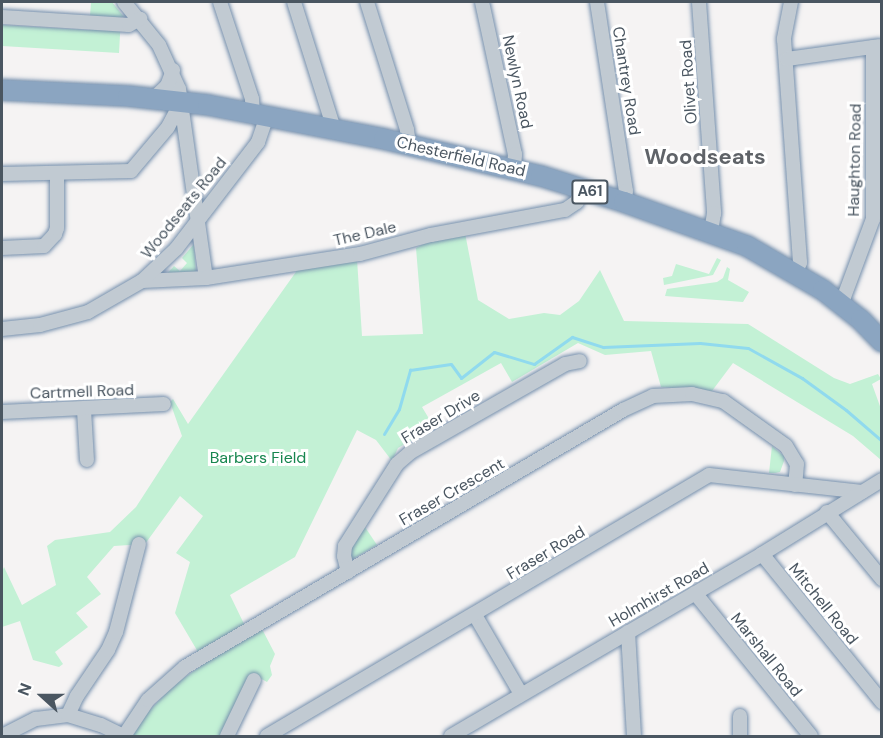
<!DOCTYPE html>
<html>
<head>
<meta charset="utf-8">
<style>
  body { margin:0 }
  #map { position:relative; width:883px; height:738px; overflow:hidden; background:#f5f3f3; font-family:"DM Sans",sans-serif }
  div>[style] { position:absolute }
  .green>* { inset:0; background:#c3f1d5 }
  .stream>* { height:3px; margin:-1.5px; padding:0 1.5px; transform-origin:1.5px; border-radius:1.5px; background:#90daee }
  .roads { filter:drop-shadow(0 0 2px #7690ad) drop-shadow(0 0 2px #7690ad) }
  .minor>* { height:14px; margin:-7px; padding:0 7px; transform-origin:7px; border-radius:7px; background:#c1cad2 }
  .highway>* { height:20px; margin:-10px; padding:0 10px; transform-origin:10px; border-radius:10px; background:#8ba5c1 }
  span { translate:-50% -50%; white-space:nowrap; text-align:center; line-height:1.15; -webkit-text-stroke:6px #fff; paint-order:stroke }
  .shield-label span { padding:2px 4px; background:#fff; border:2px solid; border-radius:4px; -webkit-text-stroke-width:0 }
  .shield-label { font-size:15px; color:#4a5661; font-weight:700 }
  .street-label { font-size:16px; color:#4a5661 }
  .park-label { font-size:16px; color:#17864f }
  .district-label { font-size:22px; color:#5f6368; font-weight:700 }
  .frame { position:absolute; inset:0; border:3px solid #4a5661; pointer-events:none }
  .north { position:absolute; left:12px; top:666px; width:60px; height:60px; -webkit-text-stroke:4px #fff; paint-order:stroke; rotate:291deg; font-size:16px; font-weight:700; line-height:24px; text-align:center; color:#4a5661 }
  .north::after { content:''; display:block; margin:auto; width:21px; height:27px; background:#4a5661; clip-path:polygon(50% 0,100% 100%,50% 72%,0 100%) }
</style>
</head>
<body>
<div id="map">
  <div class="green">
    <i style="clip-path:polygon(91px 2px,112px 2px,124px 17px,121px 17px,119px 53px,2px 46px,2px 25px,89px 30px)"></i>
    <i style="clip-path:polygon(465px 233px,478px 300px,509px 319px,544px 313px,560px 315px,579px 301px,600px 270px,624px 321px,748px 324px,834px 378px,850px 384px,878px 374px,881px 379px,872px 384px,881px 409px,881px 460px,853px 436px,733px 363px,712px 391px,661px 387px,651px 351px,605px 355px,578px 343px,512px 382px,501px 363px,422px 407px,434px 427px,398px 448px,392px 461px,376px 440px,357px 430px,295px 557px,230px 595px,245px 626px,198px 652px,175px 613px,190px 562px,176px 553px,203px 516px,180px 496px,145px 544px,114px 546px,87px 577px,101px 594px,76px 613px,88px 627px,55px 652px,63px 664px,59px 667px,33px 660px,20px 621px,2px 627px,2px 572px,4px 567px,22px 605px,56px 585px,47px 546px,55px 540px,110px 532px,136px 507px,182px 436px,170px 402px,173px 399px,188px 424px,298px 269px,357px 259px,362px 336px,423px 334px,416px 248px,435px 238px)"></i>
    <i style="clip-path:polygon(194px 244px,196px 273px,165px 276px,174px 266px,180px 271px,187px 263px,182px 258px)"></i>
    <i style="clip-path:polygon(717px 258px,721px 260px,713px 275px,664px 285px,663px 278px,672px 276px,676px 264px,709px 274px)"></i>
    <i style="clip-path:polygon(727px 267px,730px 269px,728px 280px,749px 292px,743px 302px,665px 296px,667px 289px,717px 282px,723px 278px)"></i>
    <i style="clip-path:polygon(772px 446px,784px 456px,784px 461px,780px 472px,775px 473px,769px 473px)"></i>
    <i style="clip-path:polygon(363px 524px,377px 545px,351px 560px,349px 545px)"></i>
    <i style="clip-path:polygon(262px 629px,275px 654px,270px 666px,272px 675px,267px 682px,254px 675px,225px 736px,131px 736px,147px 713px,174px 685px,225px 649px)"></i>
  </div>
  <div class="stream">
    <i style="left:384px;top:434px;width:29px;rotate:-59deg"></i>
    <i style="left:399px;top:409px;width:41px;rotate:-74.2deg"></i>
    <i style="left:410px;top:370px;width:41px;rotate:-8.3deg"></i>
    <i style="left:451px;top:364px;width:17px;rotate:54deg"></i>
    <i style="left:461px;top:378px;width:42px;rotate:-38.2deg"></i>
    <i style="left:494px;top:352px;width:42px;rotate:16.7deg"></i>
    <i style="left:534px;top:364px;width:47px;rotate:-35.4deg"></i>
    <i style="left:572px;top:337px;width:33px;rotate:18deg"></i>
    <i style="left:603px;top:347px;width:97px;rotate:-2.4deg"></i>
    <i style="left:700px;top:343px;width:48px;rotate:5.9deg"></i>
    <i style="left:748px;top:348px;width:62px;rotate:29.1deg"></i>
    <i style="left:802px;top:378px;width:54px;rotate:36deg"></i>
    <i style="left:846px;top:410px;width:48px;rotate:40.7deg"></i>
  </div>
  <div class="roads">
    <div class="minor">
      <i style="left:124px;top:2px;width:55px;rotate:50.9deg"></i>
      <i style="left:159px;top:45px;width:48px;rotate:65.6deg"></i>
      <i style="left:179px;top:89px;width:191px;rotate:81.9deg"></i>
      <i style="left:220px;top:2px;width:102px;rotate:71.7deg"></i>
      <i style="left:252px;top:99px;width:14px;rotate:86deg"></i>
      <i style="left:294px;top:2px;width:133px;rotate:72.5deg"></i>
      <i style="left:367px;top:2px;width:134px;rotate:72.6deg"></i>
      <i style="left:407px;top:130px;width:15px;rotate:82deg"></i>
      <i style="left:482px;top:2px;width:156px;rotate:77.8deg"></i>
      <i style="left:515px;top:154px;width:16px;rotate:94deg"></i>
      <i style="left:597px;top:2px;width:191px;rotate:81.3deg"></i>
      <i style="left:626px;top:191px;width:11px;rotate:100deg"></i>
      <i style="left:699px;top:2px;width:212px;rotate:85.9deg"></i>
      <i style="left:714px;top:213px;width:19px;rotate:99deg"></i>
      <i style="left:791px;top:2px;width:38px;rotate:101deg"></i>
      <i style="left:784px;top:39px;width:224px;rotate:85.9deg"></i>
      <i style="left:800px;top:262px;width:12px;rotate:110deg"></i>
      <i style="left:2px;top:17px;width:127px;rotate:3.6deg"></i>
      <i style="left:129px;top:25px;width:13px;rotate:-29deg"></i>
      <i style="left:787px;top:59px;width:93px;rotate:-8deg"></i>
      <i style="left:154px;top:98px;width:18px;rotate:-43deg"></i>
      <i style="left:167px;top:86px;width:17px;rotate:-69deg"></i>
      <i style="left:2px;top:174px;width:129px;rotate:-1.3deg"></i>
      <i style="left:131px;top:171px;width:57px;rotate:-49.9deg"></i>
      <i style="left:168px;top:127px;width:30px;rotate:-62deg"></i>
      <i style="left:2px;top:248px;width:42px;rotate:-2.7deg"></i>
      <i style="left:44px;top:246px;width:16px;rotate:-47deg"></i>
      <i style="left:55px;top:234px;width:6px;rotate:-72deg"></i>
      <i style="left:57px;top:228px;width:55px;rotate:-90deg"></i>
      <i style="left:142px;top:281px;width:64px;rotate:-2.7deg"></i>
      <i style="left:206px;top:278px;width:156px;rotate:-8.9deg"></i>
      <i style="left:360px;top:254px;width:73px;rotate:-15deg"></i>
      <i style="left:431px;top:235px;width:136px;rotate:-10.6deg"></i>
      <i style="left:565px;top:210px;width:14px;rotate:-34deg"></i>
      <i style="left:577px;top:202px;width:15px;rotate:-74deg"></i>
      <i style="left:841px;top:305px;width:92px;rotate:-69.6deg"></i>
      <i style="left:873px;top:219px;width:172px;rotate:-90deg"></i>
      <i style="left:2px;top:329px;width:38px;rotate:-6deg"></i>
      <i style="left:40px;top:325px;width:50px;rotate:-15.2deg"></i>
      <i style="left:88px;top:312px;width:62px;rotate:-29.9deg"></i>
      <i style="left:142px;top:281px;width:47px;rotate:-43.3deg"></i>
      <i style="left:176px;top:249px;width:135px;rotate:-52.5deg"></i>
      <i style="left:258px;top:142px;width:28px;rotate:-71deg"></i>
      <i style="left:84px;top:410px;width:50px;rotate:86.6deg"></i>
      <i style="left:2px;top:412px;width:162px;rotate:-2.8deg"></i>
      <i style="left:827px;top:512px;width:87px;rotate:50.6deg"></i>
      <i style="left:762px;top:554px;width:191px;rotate:51deg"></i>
      <i style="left:348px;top:572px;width:16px;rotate:-104deg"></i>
      <i style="left:344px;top:556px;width:10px;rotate:-84deg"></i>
      <i style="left:345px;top:546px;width:97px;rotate:-57.6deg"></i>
      <i style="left:397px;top:464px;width:18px;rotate:-41deg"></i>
      <i style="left:411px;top:452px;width:177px;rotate:-29.7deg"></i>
      <i style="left:565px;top:364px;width:15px;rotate:-11deg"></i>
      <i style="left:695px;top:593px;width:184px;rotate:51deg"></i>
      <i style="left:475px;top:615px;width:91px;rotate:59.8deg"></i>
      <i style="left:628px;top:632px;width:104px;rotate:86.7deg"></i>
      <i style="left:68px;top:715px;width:21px;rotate:-65deg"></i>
      <i style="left:77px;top:696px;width:55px;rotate:-56deg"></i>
      <i style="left:108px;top:650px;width:20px;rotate:-66deg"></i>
      <i style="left:116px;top:632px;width:91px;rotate:-75.4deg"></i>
      <i style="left:2px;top:736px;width:38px;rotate:-27deg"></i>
      <i style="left:36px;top:719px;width:32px;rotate:-7deg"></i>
      <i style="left:68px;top:715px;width:34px;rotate:17deg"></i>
      <i style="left:101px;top:725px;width:25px;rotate:26deg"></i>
      <i style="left:124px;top:736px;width:43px;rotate:-56.3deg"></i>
      <i style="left:148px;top:700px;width:50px;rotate:-41.7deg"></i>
      <i style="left:185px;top:667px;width:508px;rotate:-30.4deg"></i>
      <i style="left:623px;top:410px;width:33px;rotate:-25deg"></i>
      <i style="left:653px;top:396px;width:39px;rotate:-3deg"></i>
      <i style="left:692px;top:394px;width:32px;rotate:13deg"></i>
      <i style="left:723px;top:401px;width:77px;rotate:35.5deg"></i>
      <i style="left:786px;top:446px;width:21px;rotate:59deg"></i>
      <i style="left:797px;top:464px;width:21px;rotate:95deg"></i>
      <i style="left:227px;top:736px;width:62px;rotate:-64.3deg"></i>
      <i style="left:267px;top:736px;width:513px;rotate:-30.56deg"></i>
      <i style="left:709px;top:475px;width:154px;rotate:6.3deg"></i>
      <i style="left:451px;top:736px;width:360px;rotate:-30.3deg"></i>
      <i style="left:762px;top:554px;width:141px;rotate:-31.7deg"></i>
      <i style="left:740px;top:736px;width:20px;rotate:-90deg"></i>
    </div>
    <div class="highway">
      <i style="left:2px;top:90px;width:126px;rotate:2.7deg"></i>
      <i style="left:128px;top:96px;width:81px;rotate:6.4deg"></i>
      <i style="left:208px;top:105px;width:179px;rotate:10.9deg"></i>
      <i style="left:384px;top:139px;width:161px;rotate:13.3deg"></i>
      <i style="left:541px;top:176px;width:87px;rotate:17.4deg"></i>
      <i style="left:624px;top:202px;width:131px;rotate:19.7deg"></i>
      <i style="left:747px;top:246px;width:88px;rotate:30.1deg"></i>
      <i style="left:823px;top:290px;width:48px;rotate:38.3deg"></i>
      <i style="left:861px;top:320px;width:30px;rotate:46deg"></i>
    </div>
  </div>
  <div class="shield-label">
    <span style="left:590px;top:192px">A61</span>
  </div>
  <div class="street-label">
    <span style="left:626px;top:81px;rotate:81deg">Chantrey Road</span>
    <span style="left:517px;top:82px;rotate:78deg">Newlyn Road</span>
    <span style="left:689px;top:82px;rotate:-94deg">Olivet Road</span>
    <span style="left:461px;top:157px;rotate:13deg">Chesterfield Road</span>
    <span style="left:855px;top:160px;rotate:-89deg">Haughton Road</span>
    <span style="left:184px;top:208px;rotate:-51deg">Woodseats Road</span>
    <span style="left:365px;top:234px;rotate:-13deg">The Dale</span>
    <span style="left:82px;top:392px;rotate:-2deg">Cartmell Road</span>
    <span style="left:441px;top:417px;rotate:-31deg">Fraser Drive</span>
    <span style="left:452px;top:492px;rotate:-30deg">Fraser Crescent</span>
    <span style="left:546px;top:553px;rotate:-31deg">Fraser Road</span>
    <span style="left:659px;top:595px;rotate:-30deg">Holmhirst Road</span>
    <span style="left:823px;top:604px;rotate:51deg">Mitchell Road</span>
    <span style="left:766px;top:655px;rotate:51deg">Marshall Road</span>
  </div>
  <div class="park-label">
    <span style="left:258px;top:458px">Barbers Field</span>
  </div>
  <div class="district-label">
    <span style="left:705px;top:157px">Woodseats</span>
  </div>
  <div class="frame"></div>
  <div class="north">N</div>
</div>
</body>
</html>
